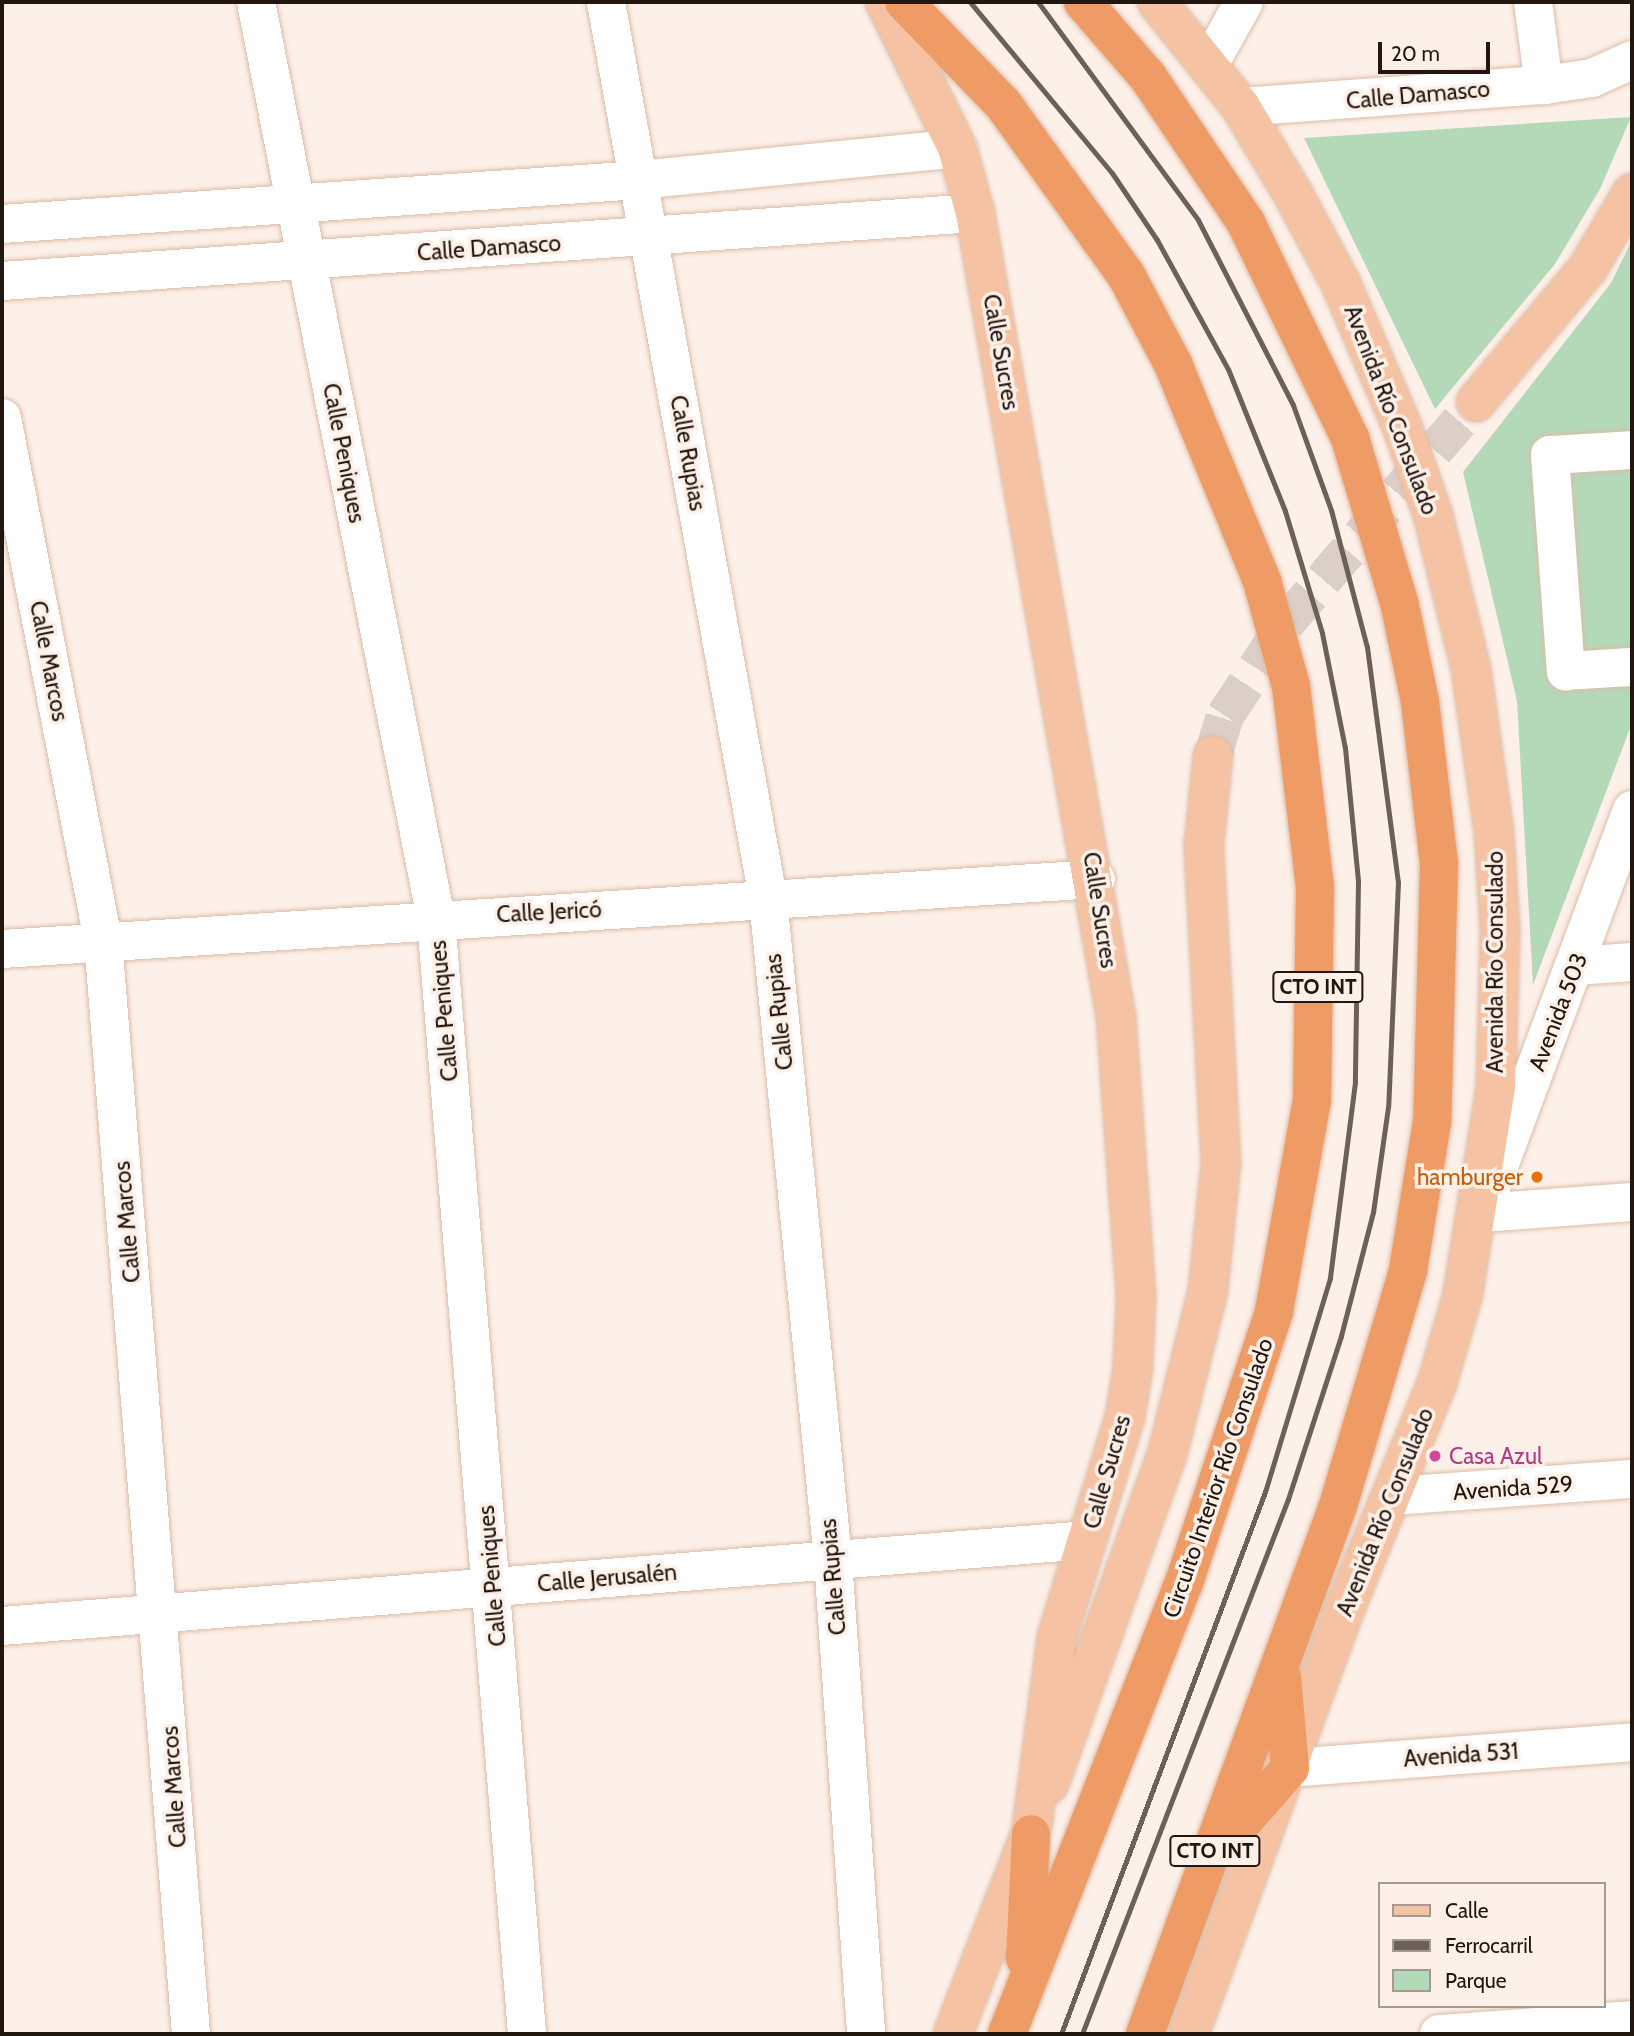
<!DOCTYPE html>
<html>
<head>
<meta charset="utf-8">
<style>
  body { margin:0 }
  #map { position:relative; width:1634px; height:2036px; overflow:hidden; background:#fdf0e8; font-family:Cabin,sans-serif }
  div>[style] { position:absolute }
  .green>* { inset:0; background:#b4d9b8 }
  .major-tunnel>* { height:38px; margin-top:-19px; transform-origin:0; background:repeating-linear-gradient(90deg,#dccfc8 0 38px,transparent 0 57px) }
  .roads { filter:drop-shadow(0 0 2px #dbbca7) drop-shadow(0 0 2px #dbbca7) }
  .minor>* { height:38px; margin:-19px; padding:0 19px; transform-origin:19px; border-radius:19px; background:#fff }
  .major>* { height:38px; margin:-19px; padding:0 19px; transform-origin:19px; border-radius:19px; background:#f5c3a3 }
  .highway>* { height:38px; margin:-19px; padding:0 19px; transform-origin:19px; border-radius:19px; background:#ef9b66 }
  .rail>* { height:5px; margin:-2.5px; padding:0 2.5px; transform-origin:2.5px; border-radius:2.5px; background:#6c6059 }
  .dots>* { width:19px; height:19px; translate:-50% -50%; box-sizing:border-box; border:4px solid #fdf0e8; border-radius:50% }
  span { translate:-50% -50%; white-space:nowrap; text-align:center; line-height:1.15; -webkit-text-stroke:7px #fdf0e8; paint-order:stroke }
  .shield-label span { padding:2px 5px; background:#fdf0e8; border:2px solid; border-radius:5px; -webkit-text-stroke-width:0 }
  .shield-label { font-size:21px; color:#221710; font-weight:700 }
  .street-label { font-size:23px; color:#221710 }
  .food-label { font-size:23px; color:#c56008 }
  .right { translate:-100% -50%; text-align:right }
  .hotel-label { font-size:23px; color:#b23c85 }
  .left { translate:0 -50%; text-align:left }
  .frame { position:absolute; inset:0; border:4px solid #221710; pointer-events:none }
  .legend { position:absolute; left:1378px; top:1882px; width:228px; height:126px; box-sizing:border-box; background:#fdf0e8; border:2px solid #a59992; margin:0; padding:9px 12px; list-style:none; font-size:21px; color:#221710 }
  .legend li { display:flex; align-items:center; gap:14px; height:35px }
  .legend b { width:35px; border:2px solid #a59992 }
  .scale { position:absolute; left:1378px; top:42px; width:112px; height:32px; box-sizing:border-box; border:4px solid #221710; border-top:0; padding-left:9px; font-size:21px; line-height:24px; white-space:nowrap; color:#221710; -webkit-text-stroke:5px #fdf0e8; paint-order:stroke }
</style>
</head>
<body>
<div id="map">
  <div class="green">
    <i style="clip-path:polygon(1631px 117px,1600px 189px,1555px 264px,1435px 409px,1304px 138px)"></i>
    <i style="clip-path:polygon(1632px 240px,1632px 723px,1533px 985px,1517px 701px,1463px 472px,1611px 283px)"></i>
  </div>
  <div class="major-tunnel">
    <i style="left:1213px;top:755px;width:41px;rotate:-72.9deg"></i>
    <i style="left:1225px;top:716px;width:111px;rotate:-56.7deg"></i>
    <i style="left:1286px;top:623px;width:291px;rotate:-49.3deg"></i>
  </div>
  <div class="roads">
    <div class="minor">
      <i style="left:256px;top:2px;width:934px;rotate:78.89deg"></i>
      <i style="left:436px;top:919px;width:1119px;rotate:85.33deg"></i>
      <i style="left:606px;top:2px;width:911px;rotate:79.75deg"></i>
      <i style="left:768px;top:898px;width:665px;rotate:84.39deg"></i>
      <i style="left:833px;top:1560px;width:475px;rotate:86deg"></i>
      <i style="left:1533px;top:2px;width:84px;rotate:82.5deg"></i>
      <i style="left:1209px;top:64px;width:71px;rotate:-60.6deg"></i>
      <i style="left:1241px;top:107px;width:304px;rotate:-4.2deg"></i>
      <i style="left:1544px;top:85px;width:49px;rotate:-8.3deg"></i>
      <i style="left:1592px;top:78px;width:44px;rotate:-24.2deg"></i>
      <i style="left:2px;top:224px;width:639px;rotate:-3.95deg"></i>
      <i style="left:639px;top:180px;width:320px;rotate:-5.7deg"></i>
      <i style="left:2px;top:281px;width:975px;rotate:-4deg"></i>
      <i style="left:2px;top:418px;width:532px;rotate:79.05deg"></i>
      <i style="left:103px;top:940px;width:1098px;rotate:85.4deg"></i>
      <i style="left:1632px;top:450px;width:82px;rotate:176.5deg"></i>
      <i style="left:1550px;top:455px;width:217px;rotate:85.8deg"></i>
      <i style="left:1566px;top:671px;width:66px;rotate:-3.5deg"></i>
      <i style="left:1632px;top:810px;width:430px;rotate:110.5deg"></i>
      <i style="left:1481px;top:1213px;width:151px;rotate:-4.2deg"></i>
      <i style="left:2px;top:949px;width:1096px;rotate:-3.66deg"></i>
      <i style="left:1576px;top:966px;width:56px;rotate:-4.1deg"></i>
      <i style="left:1393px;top:1496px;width:240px;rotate:-4.1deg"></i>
      <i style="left:2px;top:1626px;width:1088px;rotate:-4.53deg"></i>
      <i style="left:1290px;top:1768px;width:343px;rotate:-4.3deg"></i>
      <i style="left:1439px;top:2034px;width:194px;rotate:-4.1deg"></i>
    </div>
    <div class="major">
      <i style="left:885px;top:2px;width:163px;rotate:63.7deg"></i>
      <i style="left:957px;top:148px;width:67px;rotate:74.5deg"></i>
      <i style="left:975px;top:213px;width:816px;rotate:80.05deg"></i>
      <i style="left:1116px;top:1017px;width:281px;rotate:85.9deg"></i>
      <i style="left:1136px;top:1297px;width:70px;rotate:92.5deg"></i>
      <i style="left:1133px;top:1367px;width:51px;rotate:99.1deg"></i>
      <i style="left:1125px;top:1417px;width:230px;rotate:107.2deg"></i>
      <i style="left:1057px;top:1637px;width:199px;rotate:97.5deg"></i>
      <i style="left:1157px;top:2px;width:134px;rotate:51.3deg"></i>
      <i style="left:1241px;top:107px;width:101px;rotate:59.1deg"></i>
      <i style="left:1293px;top:194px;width:102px;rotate:61.9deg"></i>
      <i style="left:1341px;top:284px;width:158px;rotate:66.8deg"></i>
      <i style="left:1403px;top:429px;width:91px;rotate:70.8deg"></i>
      <i style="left:1433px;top:515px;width:159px;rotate:76.1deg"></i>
      <i style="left:1471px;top:669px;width:165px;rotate:82deg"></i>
      <i style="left:1494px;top:832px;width:99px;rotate:86.5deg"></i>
      <i style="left:1500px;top:931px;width:156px;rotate:91.5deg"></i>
      <i style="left:1496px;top:1087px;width:210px;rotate:99.1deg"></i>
      <i style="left:1463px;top:1294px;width:93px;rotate:106.3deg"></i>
      <i style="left:1437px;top:1383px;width:238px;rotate:112.2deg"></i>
      <i style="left:1347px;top:1603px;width:459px;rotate:110.1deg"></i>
      <i style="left:1476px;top:402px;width:175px;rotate:-50.1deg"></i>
      <i style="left:1588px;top:268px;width:87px;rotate:-59.6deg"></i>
      <i style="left:1049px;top:1784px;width:350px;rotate:-70.3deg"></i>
      <i style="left:1167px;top:1455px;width:170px;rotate:-76deg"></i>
      <i style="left:1208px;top:1290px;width:128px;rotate:-84.2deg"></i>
      <i style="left:1221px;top:1163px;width:319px;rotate:-93.1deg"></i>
      <i style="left:1204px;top:844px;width:89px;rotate:-84.2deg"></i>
      <i style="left:953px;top:2034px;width:207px;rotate:-68.8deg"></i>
    </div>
    <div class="highway">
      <i style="left:904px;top:2px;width:142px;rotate:45.9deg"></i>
      <i style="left:1003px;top:104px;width:211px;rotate:54.3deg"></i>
      <i style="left:1126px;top:275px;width:101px;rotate:62.2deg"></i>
      <i style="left:1173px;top:364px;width:235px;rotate:67.7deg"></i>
      <i style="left:1262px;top:581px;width:109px;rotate:74.6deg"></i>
      <i style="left:1291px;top:686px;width:201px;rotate:83.2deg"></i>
      <i style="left:1315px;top:886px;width:214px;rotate:90.8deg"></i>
      <i style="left:1312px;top:1100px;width:215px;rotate:100.2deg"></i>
      <i style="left:1274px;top:1312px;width:285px;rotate:108.4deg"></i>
      <i style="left:1184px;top:1582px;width:485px;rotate:111.4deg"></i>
      <i style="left:1083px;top:2px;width:99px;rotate:49.1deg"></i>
      <i style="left:1148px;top:77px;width:176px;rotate:56.1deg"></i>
      <i style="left:1246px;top:223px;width:239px;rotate:64.2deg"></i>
      <i style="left:1350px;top:438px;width:175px;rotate:73.4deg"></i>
      <i style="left:1400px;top:606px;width:98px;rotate:78.2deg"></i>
      <i style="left:1420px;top:702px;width:162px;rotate:83.3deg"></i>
      <i style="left:1439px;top:863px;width:259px;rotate:91.5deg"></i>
      <i style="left:1432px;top:1122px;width:151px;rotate:99.2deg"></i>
      <i style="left:1408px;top:1271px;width:242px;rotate:106.6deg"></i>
      <i style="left:1339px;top:1503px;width:565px;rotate:110.07deg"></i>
      <i style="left:1228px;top:1839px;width:94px;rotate:-48.9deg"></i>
      <i style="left:1290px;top:1768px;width:91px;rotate:-95deg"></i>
      <i style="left:1025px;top:1958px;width:124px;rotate:-87.2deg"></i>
    </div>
  </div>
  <div class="rail">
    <i style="left:970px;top:2px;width:222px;rotate:50.3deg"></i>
    <i style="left:1112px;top:173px;width:81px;rotate:56.1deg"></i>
    <i style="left:1157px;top:240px;width:147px;rotate:61.2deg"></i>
    <i style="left:1228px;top:369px;width:153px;rotate:68.1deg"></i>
    <i style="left:1285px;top:511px;width:127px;rotate:73.1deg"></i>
    <i style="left:1322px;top:633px;width:117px;rotate:78.7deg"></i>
    <i style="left:1345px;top:748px;width:134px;rotate:84.4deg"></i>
    <i style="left:1358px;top:881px;width:201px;rotate:90.9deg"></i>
    <i style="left:1355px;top:1082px;width:198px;rotate:97.3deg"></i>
    <i style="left:1330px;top:1278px;width:220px;rotate:106.9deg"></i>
    <i style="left:1266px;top:1489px;width:582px;rotate:110.61deg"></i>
    <i style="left:1038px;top:2px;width:270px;rotate:53.7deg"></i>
    <i style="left:1198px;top:220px;width:208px;rotate:62.8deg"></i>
    <i style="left:1293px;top:405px;width:112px;rotate:70.1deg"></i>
    <i style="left:1331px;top:510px;width:142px;rotate:75.3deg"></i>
    <i style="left:1367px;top:647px;width:237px;rotate:82.5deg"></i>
    <i style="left:1398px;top:882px;width:225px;rotate:92.5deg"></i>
    <i style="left:1388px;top:1107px;width:106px;rotate:98.1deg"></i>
    <i style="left:1373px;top:1212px;width:128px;rotate:104.5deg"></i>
    <i style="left:1341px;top:1336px;width:171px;rotate:108deg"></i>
    <i style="left:1288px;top:1499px;width:573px;rotate:111.06deg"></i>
  </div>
  <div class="dots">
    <i style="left:1537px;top:1177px;background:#e8710a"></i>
    <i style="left:1435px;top:1456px;background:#d1479c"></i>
  </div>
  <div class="shield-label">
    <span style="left:1318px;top:987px">CTO INT</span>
    <span style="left:1215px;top:1851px">CTO INT</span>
  </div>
  <div class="street-label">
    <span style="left:1418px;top:95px;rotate:-5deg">Calle Damasco</span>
    <span style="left:489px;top:248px;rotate:-4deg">Calle Damasco</span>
    <span style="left:1001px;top:352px;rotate:80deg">Calle Sucres</span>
    <span style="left:1391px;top:410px;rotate:69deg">Avenida Río Consulado</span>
    <span style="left:344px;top:453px;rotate:79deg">Calle Peniques</span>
    <span style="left:688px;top:453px;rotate:80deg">Calle Rupias</span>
    <span style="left:49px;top:661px;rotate:79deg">Calle Marcos</span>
    <span style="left:1100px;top:910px;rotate:81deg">Calle Sucres</span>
    <span style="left:549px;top:912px;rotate:-3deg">Calle Jericó</span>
    <span style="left:1495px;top:962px;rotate:-90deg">Avenida Río Consulado</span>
    <span style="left:444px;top:1011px;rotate:-95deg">Calle Peniques</span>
    <span style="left:779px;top:1012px;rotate:-96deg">Calle Rupias</span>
    <span style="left:1558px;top:1012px;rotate:-69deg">Avenida 503</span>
    <span style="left:127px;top:1222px;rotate:-95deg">Calle Marcos</span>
    <span style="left:1107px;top:1472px;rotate:-74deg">Calle Sucres</span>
    <span style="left:1218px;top:1478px;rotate:-71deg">Circuito Interior Río Consulado</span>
    <span style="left:1513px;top:1488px;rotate:-4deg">Avenida 529</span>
    <span style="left:1385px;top:1512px;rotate:-68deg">Avenida Río Consulado</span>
    <span style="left:492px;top:1576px;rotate:-95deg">Calle Peniques</span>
    <span style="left:833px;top:1577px;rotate:-95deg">Calle Rupias</span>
    <span style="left:607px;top:1578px;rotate:-5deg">Calle Jerusalén</span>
    <span style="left:1461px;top:1755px;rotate:-4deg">Avenida 531</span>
    <span style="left:174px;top:1787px;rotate:-94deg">Calle Marcos</span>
  </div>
  <div class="food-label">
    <span class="right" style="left:1523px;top:1177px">hamburger</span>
  </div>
  <div class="hotel-label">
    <span class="left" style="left:1449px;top:1456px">Casa Azul</span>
  </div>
  <div class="frame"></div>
  <ul class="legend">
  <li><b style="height:9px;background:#f5c3a3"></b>Calle</li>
  <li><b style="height:9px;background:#6c6059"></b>Ferrocarril</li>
  <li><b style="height:19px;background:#b4d9b8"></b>Parque</li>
  </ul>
  <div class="scale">20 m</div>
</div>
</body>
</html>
